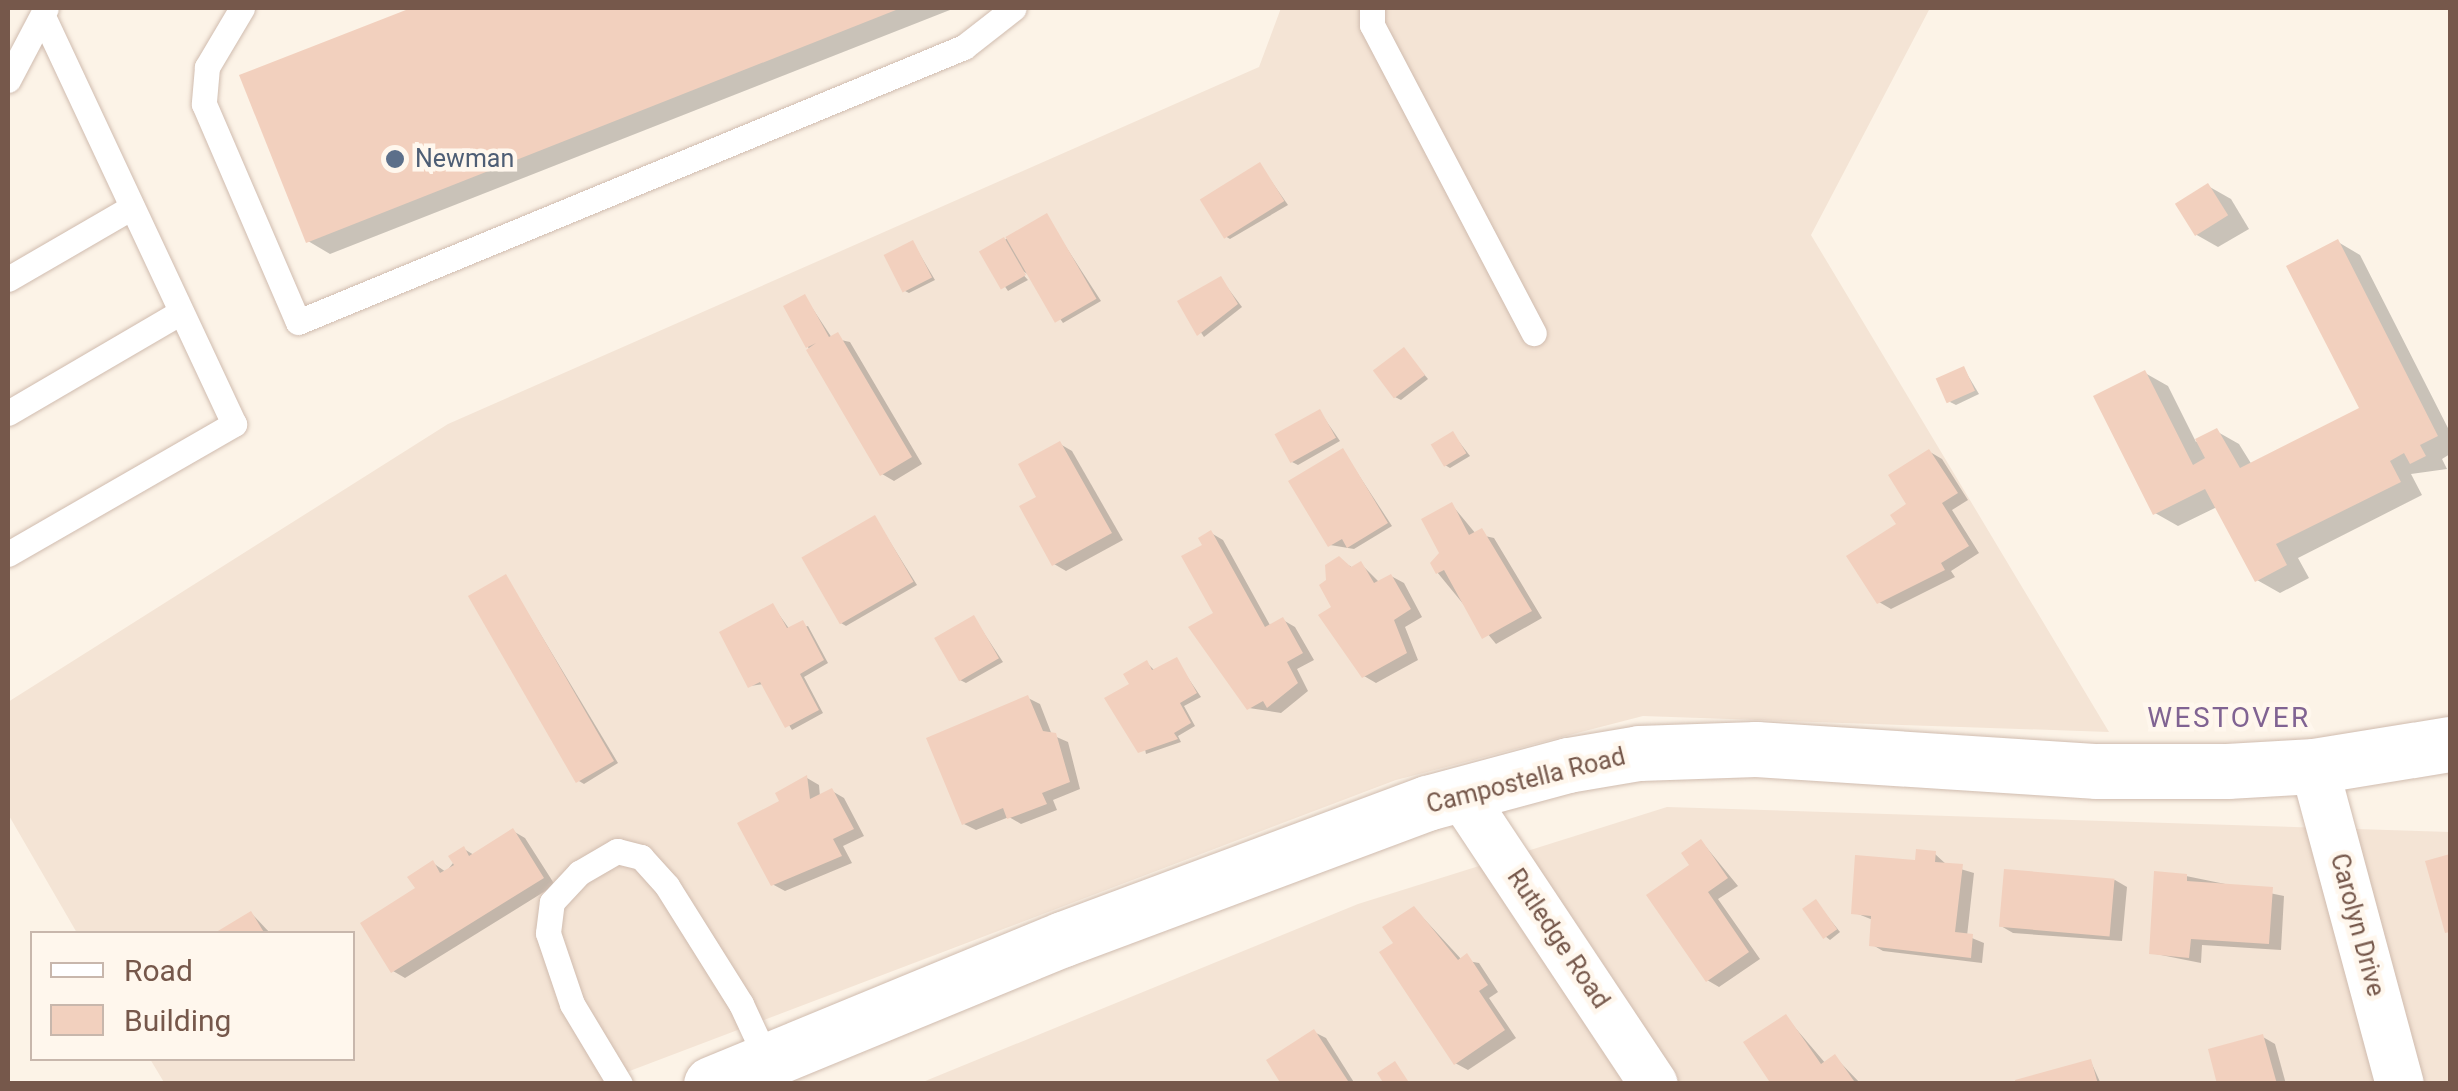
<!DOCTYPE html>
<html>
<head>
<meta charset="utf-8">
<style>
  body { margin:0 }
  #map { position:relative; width:2458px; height:1091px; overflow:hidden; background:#fcf3e7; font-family:Roboto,sans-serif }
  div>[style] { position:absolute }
  .residential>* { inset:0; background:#f4e4d5 }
  .shadow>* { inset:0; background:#0003 }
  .building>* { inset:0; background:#f2d0be; transform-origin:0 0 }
  .roads { filter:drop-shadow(0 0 2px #d0bcaf) drop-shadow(0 0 2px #d0bcaf) }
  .service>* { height:25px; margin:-12.5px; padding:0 12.5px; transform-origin:12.5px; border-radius:12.5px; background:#fff }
  .minor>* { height:48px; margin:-24px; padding:0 24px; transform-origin:24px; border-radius:24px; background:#fff }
  .secondary>* { height:55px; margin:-27.5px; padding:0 27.5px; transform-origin:27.5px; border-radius:27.5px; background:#fff }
  .dots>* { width:28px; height:28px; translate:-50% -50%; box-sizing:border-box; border:5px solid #fff7ed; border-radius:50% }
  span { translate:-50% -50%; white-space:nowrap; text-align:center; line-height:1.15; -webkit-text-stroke:9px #fff7ed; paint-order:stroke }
  .service-label { font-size:25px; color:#4e5e75 }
  .left { translate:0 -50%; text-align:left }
  .street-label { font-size:25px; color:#76584b }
  .neighbourhood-label { font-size:28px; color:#806392; letter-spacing:2.5px }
  .frame { position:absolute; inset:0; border:10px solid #76584b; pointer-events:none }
  .legend { position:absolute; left:30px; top:931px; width:325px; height:130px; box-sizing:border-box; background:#fff7ed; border:2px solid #c8b7ac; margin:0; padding:12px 18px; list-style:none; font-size:30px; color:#76584b }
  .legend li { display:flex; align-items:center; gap:20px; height:50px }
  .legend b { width:50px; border:2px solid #c8b7ac }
</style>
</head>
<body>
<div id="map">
  <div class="residential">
    <i style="clip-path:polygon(1281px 8px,1930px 8px,1811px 235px,2109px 732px,1643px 716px,1396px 780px,598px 1083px,165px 1084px,150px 1059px,352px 1058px,352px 934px,77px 933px,8px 814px,8px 702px,448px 424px,1259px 67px)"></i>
    <i style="clip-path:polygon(1667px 807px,2450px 832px,2450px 1083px,918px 1084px,1358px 904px)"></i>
  </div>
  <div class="shadow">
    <i style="clip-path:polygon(418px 8px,955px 8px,330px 254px,308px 241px,243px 77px)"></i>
    <i style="clip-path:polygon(1260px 165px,1288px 205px,1230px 239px,1225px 236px)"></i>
    <i style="clip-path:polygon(2208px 186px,2231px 199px,2249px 229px,2218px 247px,2195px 234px)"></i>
    <i style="clip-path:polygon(1046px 216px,1101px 301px,1063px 323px,1031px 276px,1016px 267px,1028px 280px,1008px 291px,982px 253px)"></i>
    <i style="clip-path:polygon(2338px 242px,2360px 255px,2450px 432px,2450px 454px,2442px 459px,2447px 469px,2411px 474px,2422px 495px,2298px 558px,2309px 578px,2280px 593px,2257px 580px,2217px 507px,2178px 526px,2155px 513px,2145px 373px,2168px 386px,2196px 442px,2216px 431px,2239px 444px,2252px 465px,2362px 410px)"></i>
    <i style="clip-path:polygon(913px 243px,935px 280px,909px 293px,903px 290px)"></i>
    <i style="clip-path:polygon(1221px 279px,1242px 307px,1204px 337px,1181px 302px)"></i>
    <i style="clip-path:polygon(805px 297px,832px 338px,850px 342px,922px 464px,894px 481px,882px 474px,808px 347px)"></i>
    <i style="clip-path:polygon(1404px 350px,1428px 379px,1401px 400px,1395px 397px)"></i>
    <i style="clip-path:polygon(1964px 369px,1979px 394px,1956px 405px,1950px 402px)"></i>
    <i style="clip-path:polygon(1320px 412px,1340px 441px,1298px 465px,1292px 462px)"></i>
    <i style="clip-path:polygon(1453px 434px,1470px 456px,1450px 468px,1445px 465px)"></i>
    <i style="clip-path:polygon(1060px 444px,1072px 451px,1123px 540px,1066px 571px,1054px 564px)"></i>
    <i style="clip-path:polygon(1343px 451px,1392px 526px,1354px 549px,1330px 545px)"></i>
    <i style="clip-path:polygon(1930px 452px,1942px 459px,1968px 500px,1952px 510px,1979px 553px,1951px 571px,1955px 577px,1891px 609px,1879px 602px,1899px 525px)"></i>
    <i style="clip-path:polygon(1452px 505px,1476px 534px,1494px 538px,1542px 618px,1496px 644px,1437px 572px)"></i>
    <i style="clip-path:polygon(875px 518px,917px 585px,846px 626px,841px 623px)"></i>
    <i style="clip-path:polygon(1211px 533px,1223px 540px,1271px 627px,1283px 620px,1295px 627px,1314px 660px,1297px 669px,1308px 691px,1281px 713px,1249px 708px,1216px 614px)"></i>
    <i style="clip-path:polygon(1339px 559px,1353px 568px,1361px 564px,1380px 583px,1391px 576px,1404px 583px,1422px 617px,1405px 627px,1418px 660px,1376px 683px,1364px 676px,1335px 608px,1328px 582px)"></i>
    <i style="clip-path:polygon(506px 577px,618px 763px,584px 784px,579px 781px)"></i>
    <i style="clip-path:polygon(773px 606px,790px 630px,808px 626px,828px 663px,804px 677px,823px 713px,792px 730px,764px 684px,750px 686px)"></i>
    <i style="clip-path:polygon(974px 618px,1003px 662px,966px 683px,960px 680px)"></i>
    <i style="clip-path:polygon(1176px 660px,1201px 697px,1184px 706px,1195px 726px,1178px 736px,1181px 742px,1146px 754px,1132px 685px,1147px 663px,1155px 671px)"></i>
    <i style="clip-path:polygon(1028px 698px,1040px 704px,1052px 735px,1068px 742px,1080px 789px,1053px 800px,1057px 810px,1021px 824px,1009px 817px,976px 830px,964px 824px)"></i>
    <i style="clip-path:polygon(807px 778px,819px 785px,820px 797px,832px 791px,844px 798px,864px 836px,843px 846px,852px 863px,785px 891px,772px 884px,782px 802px)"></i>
    <i style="clip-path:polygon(513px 831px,525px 838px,555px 885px,405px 978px,393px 971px,418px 889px,433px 863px,446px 872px,464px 849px,474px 855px)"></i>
    <i style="clip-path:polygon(1702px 842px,1738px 886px,1718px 899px,1760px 959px,1719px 987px,1707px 980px,1693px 866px)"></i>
    <i style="clip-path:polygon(1935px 854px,1947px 865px,1974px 873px,1967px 936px,1984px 943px,1982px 963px,1883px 951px,1871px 944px,1873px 920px,1853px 912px)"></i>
    <i style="clip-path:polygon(2186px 876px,2284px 896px,2281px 950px,2202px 945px,2201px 963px,2151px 953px)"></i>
    <i style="clip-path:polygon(2115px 880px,2127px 887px,2122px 941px,2013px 933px,2001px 926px)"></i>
    <i style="clip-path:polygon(1816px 902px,1840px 932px,1830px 940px,1825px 936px)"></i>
    <i style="clip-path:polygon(1415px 909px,1462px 960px,1479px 963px,1498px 992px,1489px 998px,1516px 1038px,1468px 1070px,1455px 1063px)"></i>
    <i style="clip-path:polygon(252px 914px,271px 934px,222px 934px)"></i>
    <i style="clip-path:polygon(1786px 1017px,1826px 1064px,1835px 1057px,1861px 1084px,1774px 1084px)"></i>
    <i style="clip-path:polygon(1314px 1032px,1326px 1038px,1355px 1084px,1284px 1084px)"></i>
    <i style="clip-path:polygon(2263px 1037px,2275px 1044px,2286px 1084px,2220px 1084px)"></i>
    <i style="clip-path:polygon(2091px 1062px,2101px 1084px,2019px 1084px)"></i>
  </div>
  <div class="building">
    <i style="clip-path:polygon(411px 8px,901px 8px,306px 243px,239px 75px)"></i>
    <i style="left:1260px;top:162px;width:46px;height:71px;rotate:58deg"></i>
    <i style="left:2208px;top:183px;width:38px;height:39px;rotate:58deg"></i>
    <i style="left:1047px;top:213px;width:99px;height:48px;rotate:60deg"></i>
    <i style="left:1004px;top:237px;width:44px;height:29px;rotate:60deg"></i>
    <i style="clip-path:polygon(2338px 239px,2438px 436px,2420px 445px,2426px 456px,2410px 464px,2404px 453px,2390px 461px,2401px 482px,2276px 544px,2287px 565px,2255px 582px,2205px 489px,2153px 515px,2093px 396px,2145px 370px,2193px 465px,2205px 458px,2195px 439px,2217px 428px,2240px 468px,2359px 408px,2286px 266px)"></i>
    <i style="left:913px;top:240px;width:42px;height:33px;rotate:63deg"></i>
    <i style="clip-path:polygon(1221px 276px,1238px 304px,1197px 336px,1177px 301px)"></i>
    <i style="clip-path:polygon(805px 294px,829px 337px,838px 332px,912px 457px,880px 476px,806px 350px,816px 343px,806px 348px,783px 306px)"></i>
    <i style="left:1404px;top:347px;width:35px;height:39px;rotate:53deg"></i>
    <i style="left:1964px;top:366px;width:27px;height:31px;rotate:66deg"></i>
    <i style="left:1320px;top:409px;width:33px;height:52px;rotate:61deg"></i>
    <i style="left:1453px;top:431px;width:26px;height:26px;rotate:59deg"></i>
    <i style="clip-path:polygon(1060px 441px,1112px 533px,1052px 566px,1019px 506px,1036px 497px,1018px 464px)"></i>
    <i style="clip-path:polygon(1343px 448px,1388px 523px,1347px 548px,1342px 539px,1328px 547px,1288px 481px)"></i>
    <i style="clip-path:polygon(1929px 449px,1958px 493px,1942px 503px,1969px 546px,1941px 563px,1945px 570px,1877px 604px,1846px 556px,1896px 524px,1890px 515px,1906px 504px,1888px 475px)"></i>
    <i style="clip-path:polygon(1452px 502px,1469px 535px,1482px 528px,1532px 611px,1482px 639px,1444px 570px,1436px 574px,1430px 563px,1439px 553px,1421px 519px)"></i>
    <i style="left:875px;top:515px;width:77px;height:85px;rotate:60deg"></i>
    <i style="clip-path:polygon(1211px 530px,1265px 627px,1283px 617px,1303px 653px,1287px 662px,1298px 683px,1267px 708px,1263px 701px,1247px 710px,1188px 627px,1213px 613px,1181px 556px,1202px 545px,1198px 538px)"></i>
    <i style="clip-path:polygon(1339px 556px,1351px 567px,1361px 561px,1374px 583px,1391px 574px,1411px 609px,1394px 620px,1407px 653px,1362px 678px,1318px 615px,1331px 607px,1319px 585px,1326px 580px,1325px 565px)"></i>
    <i style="left:506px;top:574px;width:216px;height:44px;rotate:60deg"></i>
    <i style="clip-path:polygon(773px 603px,787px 628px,803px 620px,824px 660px,800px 674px,819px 710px,785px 728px,760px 682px,748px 688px,719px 632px)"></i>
    <i style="left:974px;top:615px;width:50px;height:46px;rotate:60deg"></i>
    <i style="clip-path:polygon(1177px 657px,1197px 693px,1180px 703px,1191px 723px,1174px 733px,1178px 739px,1138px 753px,1104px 698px,1129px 684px,1123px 674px,1147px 660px,1152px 670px)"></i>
    <i style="clip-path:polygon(1028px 695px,1043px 731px,1056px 733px,1070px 782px,1042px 793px,1047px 804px,1007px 819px,1003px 808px,962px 825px,926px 738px)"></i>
    <i style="clip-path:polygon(807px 775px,810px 799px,832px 788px,854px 829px,833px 839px,842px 856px,771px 886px,737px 823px,779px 801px,775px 793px)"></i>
    <i style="clip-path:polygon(513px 828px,544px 878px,391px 973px,360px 923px,415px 888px,407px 877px,433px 860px,440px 873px,454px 865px,448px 856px,464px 846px,469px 856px)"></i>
    <i style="clip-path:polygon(1701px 839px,1728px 878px,1708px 892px,1749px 952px,1706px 982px,1646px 895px,1689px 865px,1681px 853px)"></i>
    <i style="clip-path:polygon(1916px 849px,1936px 851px,1935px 862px,1963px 864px,1955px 932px,1973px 934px,1971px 958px,1869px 946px,1871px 916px,1851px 914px,1855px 855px,1915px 860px)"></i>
    <i style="clip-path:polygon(2450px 854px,2450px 932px,2445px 933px,2425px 861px)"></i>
    <i style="left:2004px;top:869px;width:111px;height:58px;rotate:5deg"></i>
    <i style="clip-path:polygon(2154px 871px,2187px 874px,2187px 881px,2273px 887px,2269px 944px,2191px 939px,2189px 958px,2149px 954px)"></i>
    <i style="left:1816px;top:899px;width:37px;height:17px;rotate:55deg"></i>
    <i style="clip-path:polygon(1414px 906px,1458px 960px,1467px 953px,1488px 985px,1479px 991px,1505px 1030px,1454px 1065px,1379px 952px,1393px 943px,1382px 927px)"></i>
    <i style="clip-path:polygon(251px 911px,265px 934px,213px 934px)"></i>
    <i style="clip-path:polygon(1786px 1014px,1821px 1064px,1835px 1054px,1854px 1081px,1771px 1084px,1743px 1042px)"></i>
    <i style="clip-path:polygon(1314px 1029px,1350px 1084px,1281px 1084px,1266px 1060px)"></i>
    <i style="clip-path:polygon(2263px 1034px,2277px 1084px,2217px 1084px,2208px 1049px)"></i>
    <i style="clip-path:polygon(2091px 1059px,2098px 1084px,2016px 1084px,2015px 1080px)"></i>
    <i style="clip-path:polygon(1395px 1061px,1410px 1084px,1384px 1084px,1377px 1073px)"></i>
  </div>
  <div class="roads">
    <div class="service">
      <i style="left:242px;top:8px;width:69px;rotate:120.7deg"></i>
      <i style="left:207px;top:67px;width:37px;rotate:95deg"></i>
      <i style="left:204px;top:104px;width:237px;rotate:66.7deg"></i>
      <i style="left:298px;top:322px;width:721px;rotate:-22.44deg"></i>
      <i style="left:964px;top:47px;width:63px;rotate:-38deg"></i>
      <i style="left:1372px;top:8px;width:17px;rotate:90deg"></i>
      <i style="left:1372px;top:25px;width:348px;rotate:62.3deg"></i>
      <i style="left:8px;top:80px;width:81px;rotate:-62.2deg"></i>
      <i style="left:8px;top:279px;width:143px;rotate:-30.1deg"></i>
      <i style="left:8px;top:413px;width:200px;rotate:-30.3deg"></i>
      <i style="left:8px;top:554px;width:261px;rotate:-29.9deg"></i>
      <i style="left:234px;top:424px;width:450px;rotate:-115.1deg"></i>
      <i style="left:620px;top:1084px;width:93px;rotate:-121deg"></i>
      <i style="left:572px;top:1004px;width:75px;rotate:-108.7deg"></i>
      <i style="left:548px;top:933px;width:31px;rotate:-83deg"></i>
      <i style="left:552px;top:902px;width:40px;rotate:-47deg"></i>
      <i style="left:579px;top:873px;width:44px;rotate:-30.1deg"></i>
      <i style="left:617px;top:851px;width:25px;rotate:14deg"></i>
      <i style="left:641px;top:857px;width:39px;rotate:48deg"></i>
      <i style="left:667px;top:886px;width:139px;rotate:57.9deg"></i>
      <i style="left:741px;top:1004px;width:62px;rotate:65.1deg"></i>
    </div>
    <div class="minor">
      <i style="left:2314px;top:766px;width:329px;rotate:74.9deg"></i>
      <i style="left:1461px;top:794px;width:348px;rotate:56.4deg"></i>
    </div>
    <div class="secondary">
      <i style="left:711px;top:1084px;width:381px;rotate:-22.4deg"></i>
      <i style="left:1063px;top:939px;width:389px;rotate:-20.5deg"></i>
      <i style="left:1427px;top:803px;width:146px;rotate:-15.1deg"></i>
      <i style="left:1568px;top:765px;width:72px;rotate:-9.6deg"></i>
      <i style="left:1639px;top:753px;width:117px;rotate:-2deg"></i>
      <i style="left:1756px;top:749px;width:342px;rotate:3.7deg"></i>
      <i style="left:2097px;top:771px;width:130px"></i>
      <i style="left:2227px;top:771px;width:87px;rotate:-3.3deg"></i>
      <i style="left:2314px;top:766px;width:138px;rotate:-9.2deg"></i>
    </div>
  </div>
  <div class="dots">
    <i style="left:395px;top:159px;background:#5c6f8a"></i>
  </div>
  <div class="service-label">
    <span class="left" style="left:415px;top:159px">Newman</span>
  </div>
  <div class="street-label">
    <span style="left:1526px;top:781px;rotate:-14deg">Campostella Road</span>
    <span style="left:2357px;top:925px;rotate:75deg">Carolyn Drive</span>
    <span style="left:1558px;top:939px;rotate:56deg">Rutledge Road</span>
  </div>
  <div class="neighbourhood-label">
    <span style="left:2229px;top:718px">WESTOVER</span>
  </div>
  <div class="frame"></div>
  <ul class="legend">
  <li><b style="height:12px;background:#fff"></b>Road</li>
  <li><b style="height:28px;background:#f2d0be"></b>Building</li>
  </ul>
</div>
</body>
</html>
